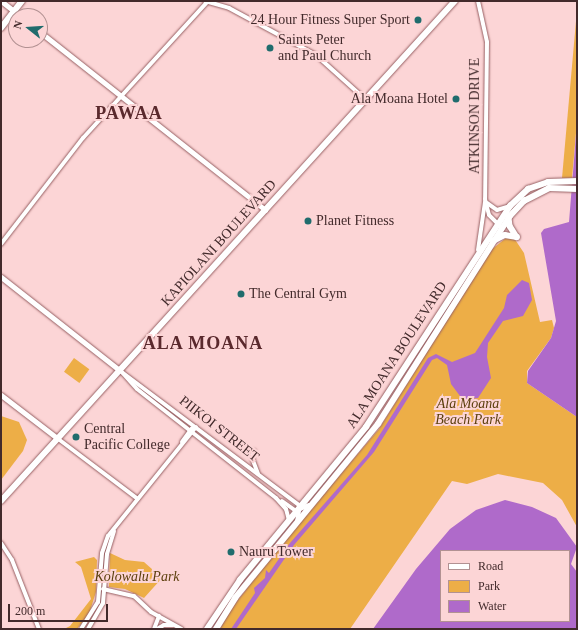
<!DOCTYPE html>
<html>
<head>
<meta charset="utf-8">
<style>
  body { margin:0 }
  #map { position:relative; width:578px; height:630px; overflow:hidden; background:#fcd5d6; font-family:"Times New Roman",serif }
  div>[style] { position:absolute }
  .green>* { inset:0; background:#edae47; transform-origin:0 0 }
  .water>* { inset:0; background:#af6aca }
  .roads { filter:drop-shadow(0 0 1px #976063) drop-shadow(0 0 1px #976063) }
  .tertiary>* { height:4px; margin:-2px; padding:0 2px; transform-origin:2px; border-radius:2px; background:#fff }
  .secondary>* { height:5px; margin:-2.5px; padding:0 2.5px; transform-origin:2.5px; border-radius:2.5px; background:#fff }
  .primary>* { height:5.5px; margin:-2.75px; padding:0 2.75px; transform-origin:2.75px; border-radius:2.75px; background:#fff }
  .dots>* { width:11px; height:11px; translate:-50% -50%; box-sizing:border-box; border:2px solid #fcd5d6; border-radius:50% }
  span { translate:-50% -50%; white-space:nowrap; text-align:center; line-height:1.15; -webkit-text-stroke:4px #fcd5d6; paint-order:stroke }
  .poi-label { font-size:14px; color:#422a2b }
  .right { translate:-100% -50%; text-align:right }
  .left { translate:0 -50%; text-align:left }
  .street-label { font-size:14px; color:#422a2b }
  .park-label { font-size:14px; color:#5c3f0d; font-style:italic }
  .district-label { font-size:18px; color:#5a292d; font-weight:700; letter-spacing:1px }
  .frame { position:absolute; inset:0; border:2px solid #422a2b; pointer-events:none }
  .legend { position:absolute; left:440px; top:550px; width:130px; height:72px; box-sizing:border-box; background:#fcd5d6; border:1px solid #b29192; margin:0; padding:5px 7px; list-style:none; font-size:12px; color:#422a2b }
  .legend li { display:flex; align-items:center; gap:8px; height:20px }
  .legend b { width:20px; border:1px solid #b29192 }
  .north { position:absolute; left:8px; top:8px; width:40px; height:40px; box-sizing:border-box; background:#fcd5d6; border:1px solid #b29192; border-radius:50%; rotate:287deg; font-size:11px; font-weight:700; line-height:16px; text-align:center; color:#422a2b }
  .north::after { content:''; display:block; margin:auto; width:14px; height:18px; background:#206c6d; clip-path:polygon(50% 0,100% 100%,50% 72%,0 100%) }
  .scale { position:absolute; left:8px; top:604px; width:100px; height:18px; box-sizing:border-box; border:2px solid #422a2b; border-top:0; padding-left:5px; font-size:12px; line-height:14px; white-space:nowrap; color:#422a2b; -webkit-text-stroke:3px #fcd5d6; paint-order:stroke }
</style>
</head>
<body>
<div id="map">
  <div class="green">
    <i style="clip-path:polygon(577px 10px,577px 122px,572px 178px,562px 178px)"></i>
    <i style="clip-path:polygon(506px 238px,514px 238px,524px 253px,540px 322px,552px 320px,554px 328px,551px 338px,527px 371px,527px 383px,577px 417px,577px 527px,562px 500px,543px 483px,498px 474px,467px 484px,452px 481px,350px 629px,220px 629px,231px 609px,289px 535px,379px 429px,491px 250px)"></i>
    <i style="left:74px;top:358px;width:19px;height:17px;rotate:36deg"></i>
    <i style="clip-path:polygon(1px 416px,19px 422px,27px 440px,23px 451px,1px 480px)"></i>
    <i style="clip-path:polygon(110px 553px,125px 560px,144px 562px,162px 578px,144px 598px,125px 589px,109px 587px)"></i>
    <i style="clip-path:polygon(94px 557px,97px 560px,96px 592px,89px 614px,77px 629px,64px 629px,70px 626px,91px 599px,81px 567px,75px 562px)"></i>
  </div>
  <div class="water">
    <i style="clip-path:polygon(577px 122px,577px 417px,527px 383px,528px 371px,551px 338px,556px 321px,541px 233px,544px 229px,569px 222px)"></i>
    <i style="clip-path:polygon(522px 280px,529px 283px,532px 300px,523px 316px,503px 321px,488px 343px,487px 357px,491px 378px,478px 398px,463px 400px,451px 384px,447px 365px,437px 358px,432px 360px,374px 452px,294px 545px,236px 629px,231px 629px,255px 593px,254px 588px,265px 578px,266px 570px,269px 573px,290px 543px,367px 455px,428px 358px,436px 354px,452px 362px,475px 353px,504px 308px,507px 295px)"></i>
    <i style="clip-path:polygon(evenodd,505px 500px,532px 507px,556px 518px,577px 547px,571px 564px,577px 572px,577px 629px,373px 629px,416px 569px,450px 529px,476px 510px,505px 500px,441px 551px,569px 551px,569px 621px,441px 621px,441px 551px)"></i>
  </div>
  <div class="roads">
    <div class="tertiary">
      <i style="left:205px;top:1px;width:25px;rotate:16deg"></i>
      <i style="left:229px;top:8px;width:99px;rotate:28.4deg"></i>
      <i style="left:316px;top:55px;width:67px;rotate:42deg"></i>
      <i style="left:478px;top:1px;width:42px;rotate:77.6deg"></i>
      <i style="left:487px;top:42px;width:157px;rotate:90.7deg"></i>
      <i style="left:485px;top:199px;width:16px;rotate:76deg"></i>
      <i style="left:489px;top:215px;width:17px;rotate:45deg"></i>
      <i style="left:487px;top:203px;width:12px;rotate:35deg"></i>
      <i style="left:497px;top:210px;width:14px;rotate:-17deg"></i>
      <i style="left:1px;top:244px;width:134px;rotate:-52.3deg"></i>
      <i style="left:83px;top:138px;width:184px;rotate:-47.6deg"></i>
      <i style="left:478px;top:250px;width:49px;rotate:-81.7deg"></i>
      <i style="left:119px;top:370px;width:226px;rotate:36.9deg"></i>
      <i style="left:300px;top:506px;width:15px;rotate:101deg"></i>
      <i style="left:120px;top:370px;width:25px;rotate:48deg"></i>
      <i style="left:137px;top:389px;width:177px;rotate:38.1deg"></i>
      <i style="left:276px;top:498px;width:15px;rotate:48deg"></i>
      <i style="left:286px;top:509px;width:11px;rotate:75deg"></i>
      <i style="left:57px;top:438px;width:101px;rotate:37deg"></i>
      <i style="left:182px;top:442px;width:17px;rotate:-54deg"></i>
      <i style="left:254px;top:451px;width:7px;rotate:106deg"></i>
      <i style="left:252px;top:458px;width:17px;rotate:69deg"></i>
      <i style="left:282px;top:501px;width:17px;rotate:36deg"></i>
      <i style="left:296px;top:511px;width:14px;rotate:-25deg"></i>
      <i style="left:1px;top:543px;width:20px;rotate:57deg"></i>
      <i style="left:12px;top:560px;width:74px;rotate:68.6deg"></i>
      <i style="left:103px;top:589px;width:32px;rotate:13deg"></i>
      <i style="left:134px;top:596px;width:23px;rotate:43deg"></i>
      <i style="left:151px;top:612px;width:35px;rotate:29deg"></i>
      <i style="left:81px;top:629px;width:32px;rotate:-58deg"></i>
      <i style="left:98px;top:602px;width:49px;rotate:-85.3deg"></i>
      <i style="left:102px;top:553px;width:18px;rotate:-71deg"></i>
      <i style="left:108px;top:536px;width:140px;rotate:-51.1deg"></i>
      <i style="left:88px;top:629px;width:30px;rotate:-60deg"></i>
      <i style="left:103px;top:603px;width:49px;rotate:-85.3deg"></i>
      <i style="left:107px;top:554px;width:24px;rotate:-73deg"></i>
      <i style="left:154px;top:629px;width:14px;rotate:-69deg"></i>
      <i style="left:157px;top:629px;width:8px;rotate:-30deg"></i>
      <i style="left:164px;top:625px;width:9px"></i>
    </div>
    <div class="secondary">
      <i style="left:1px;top:1px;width:24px;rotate:38deg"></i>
      <i style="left:40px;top:32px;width:287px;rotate:38.3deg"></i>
      <i style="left:1px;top:277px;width:150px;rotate:38.2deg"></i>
      <i style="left:1px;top:395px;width:71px;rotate:37.5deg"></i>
    </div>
    <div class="primary">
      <i style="left:1px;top:28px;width:34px;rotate:-52deg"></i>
      <i style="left:509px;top:218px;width:8px;rotate:83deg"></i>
      <i style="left:510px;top:226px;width:13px;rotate:58deg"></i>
      <i style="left:493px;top:241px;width:13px;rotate:-27deg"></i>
      <i style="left:505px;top:235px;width:12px;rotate:9deg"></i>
      <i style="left:1px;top:501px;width:675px;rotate:-47.76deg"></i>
      <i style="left:207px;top:629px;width:59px;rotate:-56deg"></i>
      <i style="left:240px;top:580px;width:198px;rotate:-50.5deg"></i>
      <i style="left:366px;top:427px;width:264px;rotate:-56.9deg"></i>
      <i style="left:510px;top:206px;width:25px;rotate:-43deg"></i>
      <i style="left:528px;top:189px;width:21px;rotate:-19deg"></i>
      <i style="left:548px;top:182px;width:29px;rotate:-2deg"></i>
      <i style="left:216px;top:629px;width:36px;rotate:-58deg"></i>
      <i style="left:235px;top:598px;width:225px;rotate:-50.6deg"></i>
      <i style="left:378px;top:424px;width:246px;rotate:-57.6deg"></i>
      <i style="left:510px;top:216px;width:21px;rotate:-47deg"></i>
      <i style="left:524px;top:201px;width:28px;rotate:-27deg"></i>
      <i style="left:549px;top:188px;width:28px;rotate:2deg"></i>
    </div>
  </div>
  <div class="dots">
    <i style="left:418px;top:20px;background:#206c6d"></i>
    <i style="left:270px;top:48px;background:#206c6d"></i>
    <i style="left:456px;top:99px;background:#206c6d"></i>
    <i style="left:308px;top:221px;background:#206c6d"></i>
    <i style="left:241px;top:294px;background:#206c6d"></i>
    <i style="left:76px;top:437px;background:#206c6d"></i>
    <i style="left:231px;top:552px;background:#206c6d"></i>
  </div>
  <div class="poi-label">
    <span class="right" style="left:410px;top:20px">24 Hour Fitness Super Sport</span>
    <span class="left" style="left:278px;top:48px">Saints Peter<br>and Paul Church</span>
    <span class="right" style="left:448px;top:99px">Ala Moana Hotel</span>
    <span class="left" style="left:316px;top:221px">Planet Fitness</span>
    <span class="left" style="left:249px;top:294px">The Central Gym</span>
    <span class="left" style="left:84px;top:437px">Central<br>Pacific College</span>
    <span class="left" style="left:239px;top:552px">Nauru Tower</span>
  </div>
  <div class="street-label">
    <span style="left:475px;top:116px;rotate:-90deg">ATKINSON DRIVE</span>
    <span style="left:219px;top:243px;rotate:-48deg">KAPIOLANI BOULEVARD</span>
    <span style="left:397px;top:355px;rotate:-57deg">ALA MOANA BOULEVARD</span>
    <span style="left:219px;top:429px;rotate:38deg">PIIKOI STREET</span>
  </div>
  <div class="park-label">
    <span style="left:468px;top:412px">Ala Moana<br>Beach Park</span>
    <span style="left:137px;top:577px">Kolowalu Park</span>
  </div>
  <div class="district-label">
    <span style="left:129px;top:113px">PAWAA</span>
    <span style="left:203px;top:343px">ALA MOANA</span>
  </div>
  <div class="frame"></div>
  <ul class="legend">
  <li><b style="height:5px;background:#fff"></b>Road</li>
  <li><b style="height:11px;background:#edae47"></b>Park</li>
  <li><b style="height:11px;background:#af6aca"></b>Water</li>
  </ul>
  <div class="north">N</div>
  <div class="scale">200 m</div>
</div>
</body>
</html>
